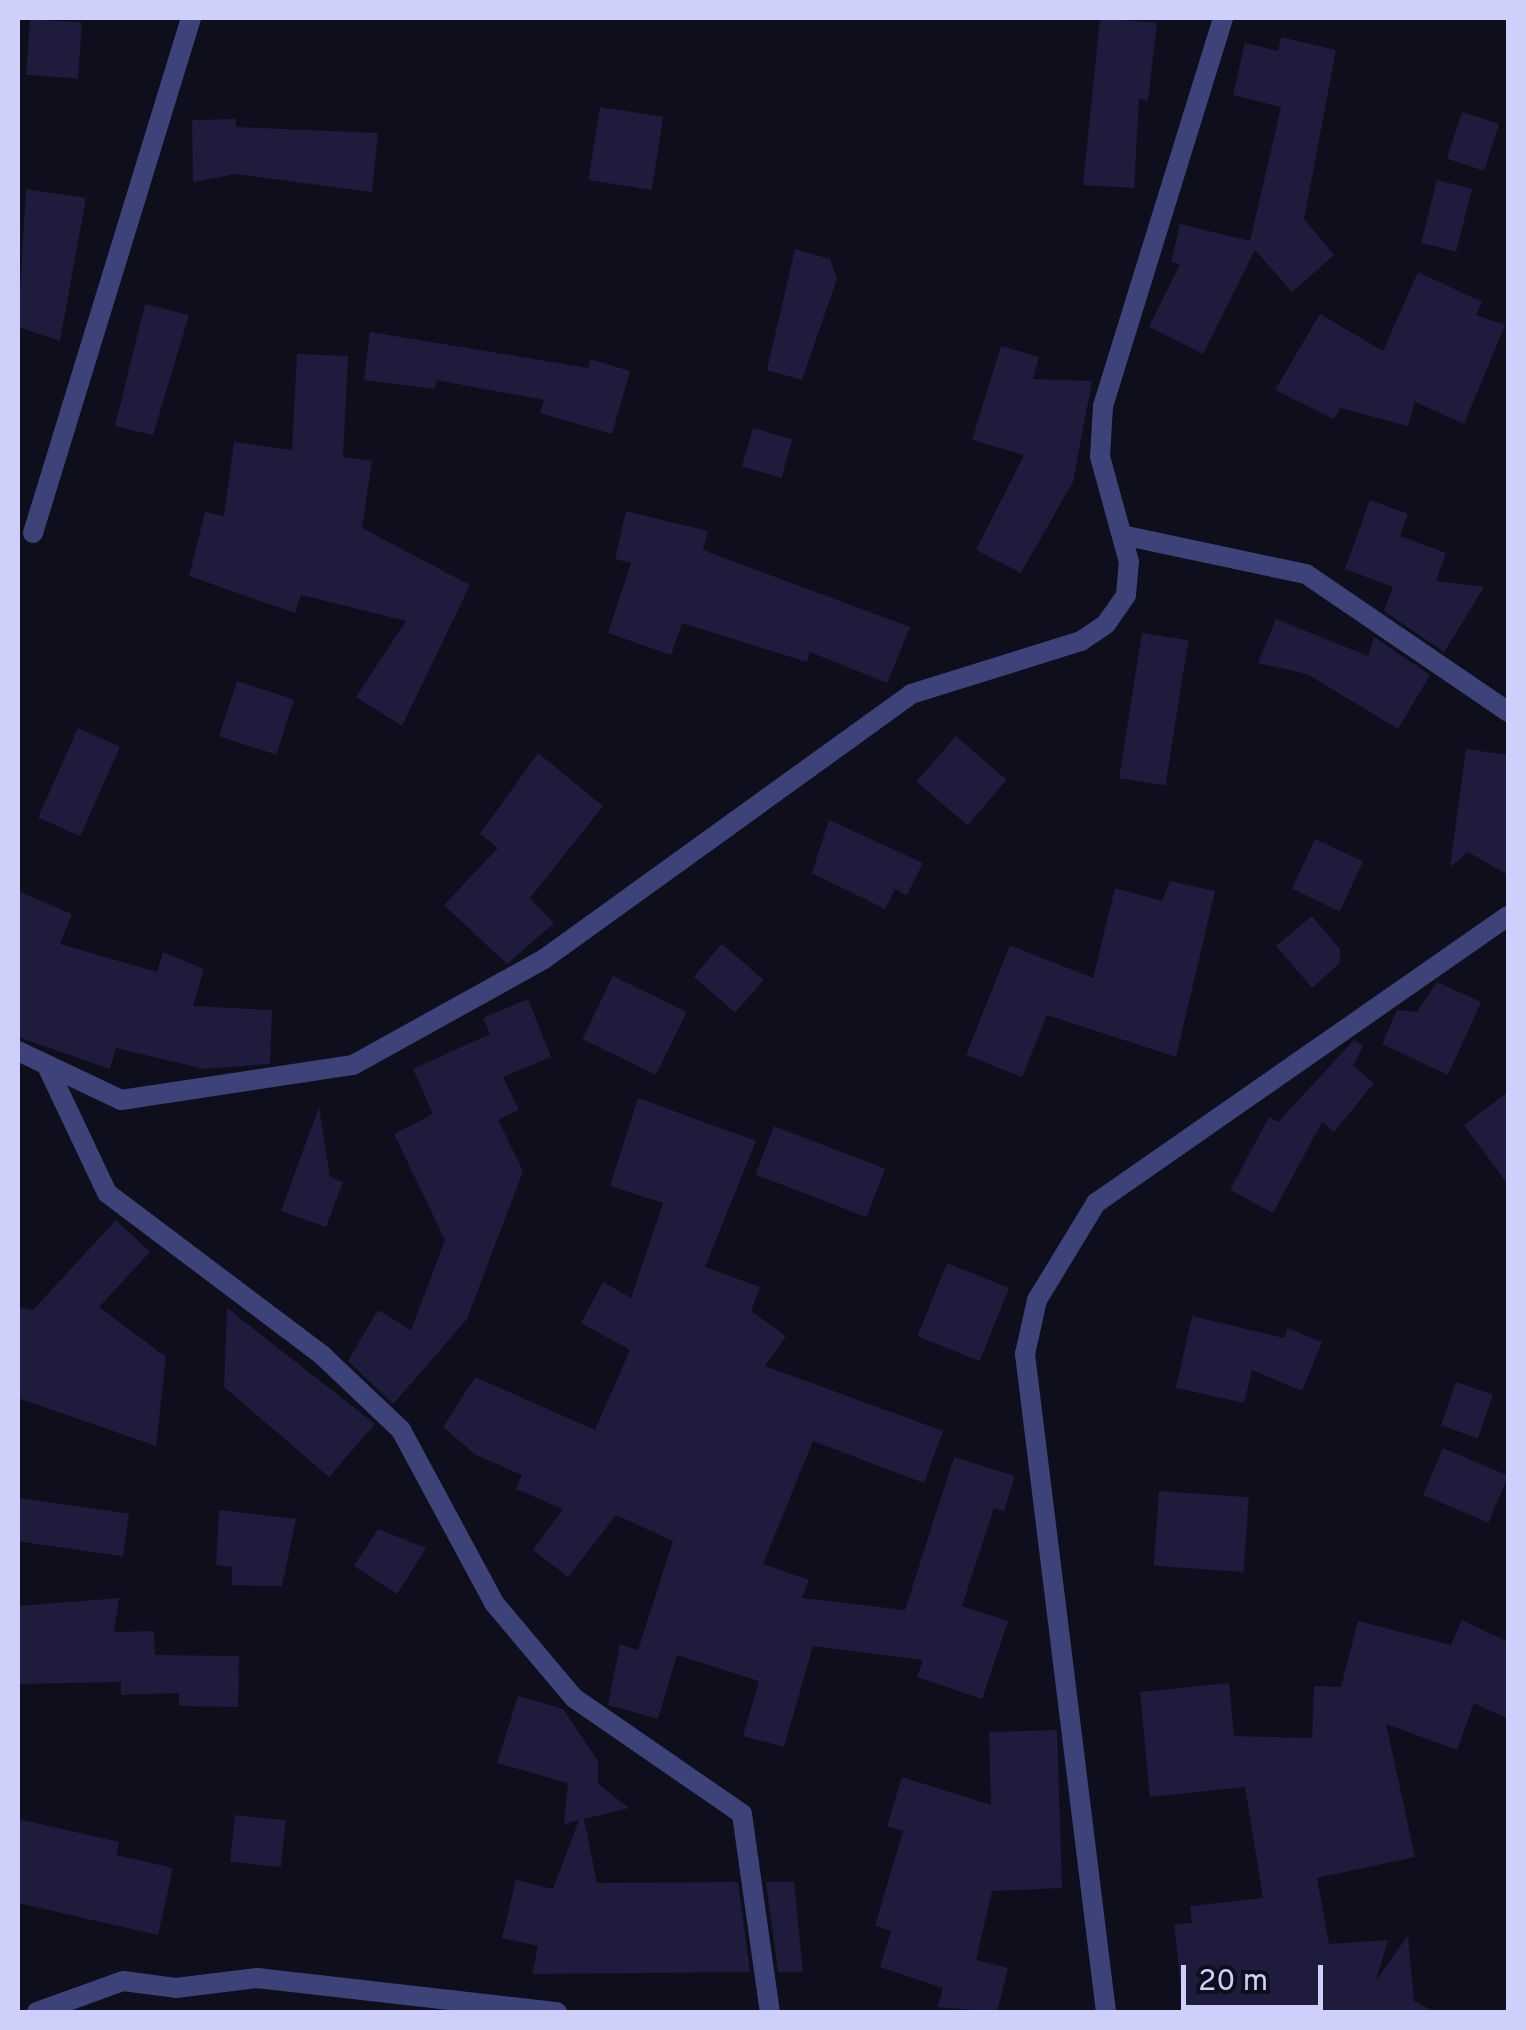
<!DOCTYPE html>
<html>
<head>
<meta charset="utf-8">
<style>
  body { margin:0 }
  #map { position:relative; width:1526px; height:2030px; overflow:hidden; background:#0e0e1d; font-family:Overpass,sans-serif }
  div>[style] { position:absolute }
  .building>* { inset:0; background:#1e1b3c; transform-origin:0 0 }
  .street>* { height:20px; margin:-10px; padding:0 10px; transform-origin:10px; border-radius:10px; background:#3d4278 }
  span { translate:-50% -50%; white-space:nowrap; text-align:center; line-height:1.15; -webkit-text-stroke:10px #0e0e1d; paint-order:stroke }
  .frame { position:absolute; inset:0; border:20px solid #cecffa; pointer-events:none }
  .scale { position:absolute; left:1181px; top:1965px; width:142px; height:45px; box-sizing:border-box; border:5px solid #cecffa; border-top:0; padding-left:12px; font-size:30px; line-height:35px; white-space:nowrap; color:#cecffa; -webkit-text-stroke:8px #0e0e1d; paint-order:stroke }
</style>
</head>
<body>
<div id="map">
  <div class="building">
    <i style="clip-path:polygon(1100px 18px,1157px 23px,1148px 100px,1139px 99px,1134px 188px,1083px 185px)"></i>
    <i style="left:30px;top:19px;width:52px;height:56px;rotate:4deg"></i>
    <i style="clip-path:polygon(1281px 37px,1336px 50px,1304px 219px,1334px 255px,1292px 292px,1255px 250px,1203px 354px,1149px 327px,1180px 264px,1171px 262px,1180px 224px,1250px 241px,1281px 107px,1233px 95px,1245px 43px,1278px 51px)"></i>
    <i style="left:600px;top:107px;width:64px;height:74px;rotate:9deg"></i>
    <i style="left:1462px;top:112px;width:39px;height:49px;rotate:18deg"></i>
    <i style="clip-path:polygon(236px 119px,236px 127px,378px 133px,372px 192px,236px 174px,193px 182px,192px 120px)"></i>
    <i style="left:1437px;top:180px;width:36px;height:65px;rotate:14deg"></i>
    <i style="clip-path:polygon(26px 189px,86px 198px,60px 341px,18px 327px)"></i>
    <i style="clip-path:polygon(795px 249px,830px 259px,837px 279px,802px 380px,767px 370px)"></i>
    <i style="clip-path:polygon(1418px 272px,1482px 302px,1476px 315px,1505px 325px,1464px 424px,1415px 402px,1408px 426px,1340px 408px,1334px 419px,1275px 390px,1320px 314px,1383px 351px)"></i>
    <i style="clip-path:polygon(145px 304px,189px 315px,153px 435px,115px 426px)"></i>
    <i style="clip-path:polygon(370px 332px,588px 368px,590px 359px,630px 371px,612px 434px,540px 413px,544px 400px,436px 380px,435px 389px,364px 380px)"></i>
    <i style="clip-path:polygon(1001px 346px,1039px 357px,1033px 379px,1092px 381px,1073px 482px,1021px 573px,976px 550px,1024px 455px,972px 440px)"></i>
    <i style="clip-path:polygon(297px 354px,348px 356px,343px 457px,372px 461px,362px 528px,470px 585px,402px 726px,356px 697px,406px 621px,301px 595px,295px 613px,189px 576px,205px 512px,224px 516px,234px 442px,292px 450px)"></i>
    <i style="left:753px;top:428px;width:41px;height:40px;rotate:16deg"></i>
    <i style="clip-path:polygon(1370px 500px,1408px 514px,1400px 536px,1446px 553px,1436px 581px,1484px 587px,1444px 652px,1384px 611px,1393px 587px,1345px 569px)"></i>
    <i style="clip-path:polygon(626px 511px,708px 531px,703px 550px,910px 627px,887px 683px,810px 652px,807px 662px,682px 623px,671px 655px,608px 633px,631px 563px,615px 559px)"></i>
    <i style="clip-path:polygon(1276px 619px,1368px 656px,1374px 637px,1430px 675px,1398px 729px,1307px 674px,1258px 663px)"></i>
    <i style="left:1142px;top:633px;width:47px;height:147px;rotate:9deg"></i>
    <i style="left:237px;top:681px;width:60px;height:58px;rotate:18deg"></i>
    <i style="left:78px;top:728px;width:46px;height:98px;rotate:24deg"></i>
    <i style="left:956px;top:736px;width:67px;height:60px;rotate:41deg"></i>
    <i style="clip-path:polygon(1466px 749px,1508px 755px,1508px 875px,1468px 852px,1450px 867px)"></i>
    <i style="clip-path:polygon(538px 753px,603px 806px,530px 898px,554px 923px,507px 964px,444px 905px,498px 848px,480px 834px)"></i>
    <i style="clip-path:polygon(829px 820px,923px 863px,907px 895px,895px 889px,885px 909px,812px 873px)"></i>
    <i style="left:1315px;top:839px;width:53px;height:55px;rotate:25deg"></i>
    <i style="clip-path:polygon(1170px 881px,1215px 891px,1176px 1057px,1047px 1015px,1022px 1077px,966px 1055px,1010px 945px,1093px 978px,1115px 888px,1162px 901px)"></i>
    <i style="clip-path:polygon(18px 891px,72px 914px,60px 944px,157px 972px,163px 952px,204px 969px,193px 1006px,272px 1010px,270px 1064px,204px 1069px,116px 1048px,110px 1069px,18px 1037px)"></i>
    <i style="clip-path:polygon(1312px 916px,1340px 949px,1340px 963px,1312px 988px,1276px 946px)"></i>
    <i style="left:722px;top:944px;width:55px;height:43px;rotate:41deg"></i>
    <i style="left:613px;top:976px;width:82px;height:70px;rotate:26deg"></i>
    <i style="clip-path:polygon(1437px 982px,1481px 1002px,1448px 1075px,1382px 1044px,1397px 1010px,1417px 1012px)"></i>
    <i style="clip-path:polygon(528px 999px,551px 1057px,503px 1077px,519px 1110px,498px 1120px,523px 1171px,467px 1319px,393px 1404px,348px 1361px,378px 1310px,411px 1330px,445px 1240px,394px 1134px,433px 1114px,413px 1069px,490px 1034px,483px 1018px)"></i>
    <i style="clip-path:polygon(1354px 1040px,1363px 1046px,1353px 1066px,1374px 1083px,1334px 1132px,1322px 1122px,1273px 1213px,1230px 1190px,1269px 1117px,1278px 1122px)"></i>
    <i style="clip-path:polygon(1508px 1092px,1508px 1185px,1464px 1125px)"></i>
    <i style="clip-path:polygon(638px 1098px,756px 1141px,705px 1267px,760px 1287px,751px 1311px,786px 1336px,765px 1366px,943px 1431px,924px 1483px,813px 1441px,763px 1564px,809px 1580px,802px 1598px,905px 1610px,954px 1457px,1015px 1476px,1004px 1511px,994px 1508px,962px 1606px,1008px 1621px,982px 1699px,917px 1677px,923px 1660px,813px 1646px,784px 1747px,743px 1736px,759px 1681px,677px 1655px,658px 1719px,608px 1705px,620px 1644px,638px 1650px,673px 1541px,616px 1515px,568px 1577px,533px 1550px,563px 1509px,516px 1489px,522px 1475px,476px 1455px,443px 1427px,475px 1377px,595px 1430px,630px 1350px,581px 1323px,603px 1282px,631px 1298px,663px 1203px,610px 1186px)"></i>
    <i style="clip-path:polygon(319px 1107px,330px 1177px,343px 1182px,326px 1227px,281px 1211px)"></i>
    <i style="left:774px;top:1126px;width:119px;height:52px;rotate:21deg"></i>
    <i style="clip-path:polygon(116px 1220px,150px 1252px,99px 1307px,166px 1357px,156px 1446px,18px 1398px,18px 1307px,33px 1310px)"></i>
    <i style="left:947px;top:1263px;width:67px;height:79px;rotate:22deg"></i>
    <i style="clip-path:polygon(227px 1308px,375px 1424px,329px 1477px,224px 1387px)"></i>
    <i style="clip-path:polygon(1192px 1316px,1284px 1338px,1288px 1328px,1322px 1342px,1302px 1391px,1252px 1370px,1244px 1403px,1176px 1388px)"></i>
    <i style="left:1456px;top:1382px;width:39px;height:46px;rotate:19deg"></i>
    <i style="left:1443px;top:1448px;width:71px;height:51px;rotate:23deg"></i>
    <i style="left:1159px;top:1491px;width:90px;height:75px;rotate:4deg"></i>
    <i style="left:18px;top:1498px;width:112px;height:43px;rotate:8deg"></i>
    <i style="clip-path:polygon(219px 1510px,296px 1519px,282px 1586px,232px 1585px,232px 1567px,216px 1565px)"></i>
    <i style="clip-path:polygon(378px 1529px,426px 1548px,397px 1594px,354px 1566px)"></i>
    <i style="clip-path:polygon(119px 1598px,114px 1632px,154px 1631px,155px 1655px,239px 1656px,238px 1707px,179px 1706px,179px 1693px,121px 1695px,121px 1682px,18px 1684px,18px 1606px)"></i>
    <i style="clip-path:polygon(1462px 1620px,1508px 1642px,1508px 1719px,1474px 1703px,1457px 1750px,1386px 1724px,1415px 1857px,1317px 1878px,1329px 1944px,1388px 1940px,1376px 1981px,1408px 1935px,1414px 2001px,1435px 2012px,1184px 2012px,1174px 1924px,1192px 1923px,1190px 1906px,1263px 1898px,1245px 1787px,1150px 1797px,1140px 1692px,1229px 1683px,1234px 1736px,1312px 1738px,1314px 1686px,1341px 1687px,1358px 1621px,1451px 1645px)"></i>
    <i style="clip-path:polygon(518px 1696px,563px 1709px,598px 1761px,598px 1784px,629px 1808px,584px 1819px,597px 1883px,738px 1882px,750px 1972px,532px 1974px,538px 1946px,502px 1938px,516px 1880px,553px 1889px,579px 1820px,564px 1824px,568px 1783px,497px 1763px)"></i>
    <i style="clip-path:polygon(1057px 1730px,1062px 1888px,992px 1891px,976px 1960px,1008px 1968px,997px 2012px,938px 2007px,943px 1988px,880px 1967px,891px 1931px,875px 1926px,903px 1831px,887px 1826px,902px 1777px,991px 1805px,989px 1732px)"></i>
    <i style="left:235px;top:1815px;width:51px;height:47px;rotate:6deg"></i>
    <i style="clip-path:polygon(18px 1819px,119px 1842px,116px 1855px,173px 1868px,158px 1935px,18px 1903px)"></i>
    <i style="clip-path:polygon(766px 1882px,794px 1882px,803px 1972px,778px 1972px)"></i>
  </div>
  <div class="street">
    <i style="left:33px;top:533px;width:539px;rotate:-72.94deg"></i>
    <i style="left:1122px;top:535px;width:188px;rotate:12deg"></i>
    <i style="left:1306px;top:574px;width:245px;rotate:34.3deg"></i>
    <i style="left:18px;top:1051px;width:114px;rotate:25.4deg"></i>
    <i style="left:121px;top:1100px;width:235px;rotate:-8.6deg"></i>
    <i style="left:353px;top:1065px;width:218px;rotate:-29deg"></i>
    <i style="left:544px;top:959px;width:453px;rotate:-35.8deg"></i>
    <i style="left:911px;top:694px;width:178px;rotate:-17.3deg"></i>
    <i style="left:1081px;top:641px;width:30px;rotate:-34deg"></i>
    <i style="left:1106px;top:624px;width:35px;rotate:-55deg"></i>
    <i style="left:1126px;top:595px;width:33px;rotate:-85deg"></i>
    <i style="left:1129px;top:562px;width:109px;rotate:-105.4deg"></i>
    <i style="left:1100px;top:457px;width:51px;rotate:-86.6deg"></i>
    <i style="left:1103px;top:406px;width:406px;rotate:-72.8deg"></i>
    <i style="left:47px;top:1066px;width:140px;rotate:64.7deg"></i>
    <i style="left:107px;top:1193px;width:271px;rotate:37deg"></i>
    <i style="left:323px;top:1356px;width:108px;rotate:43.5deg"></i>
    <i style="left:401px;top:1430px;width:196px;rotate:61.7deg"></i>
    <i style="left:494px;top:1603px;width:124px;rotate:49.9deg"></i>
    <i style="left:574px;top:1698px;width:204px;rotate:34.6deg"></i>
    <i style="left:742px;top:1814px;width:200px;rotate:82deg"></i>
    <i style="left:37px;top:2012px;width:91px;rotate:-19.8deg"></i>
    <i style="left:123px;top:1981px;width:53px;rotate:7.5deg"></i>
    <i style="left:176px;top:1988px;width:82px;rotate:-7deg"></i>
    <i style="left:257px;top:1978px;width:302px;rotate:6.5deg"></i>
    <i style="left:1106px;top:2012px;width:663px;rotate:-97.02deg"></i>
    <i style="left:1025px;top:1354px;width:55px;rotate:-77.5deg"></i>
    <i style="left:1037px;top:1300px;width:114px;rotate:-58.7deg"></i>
    <i style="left:1096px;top:1203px;width:502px;rotate:-34.86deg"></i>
  </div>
  <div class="frame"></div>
  <div class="scale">20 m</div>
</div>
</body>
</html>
